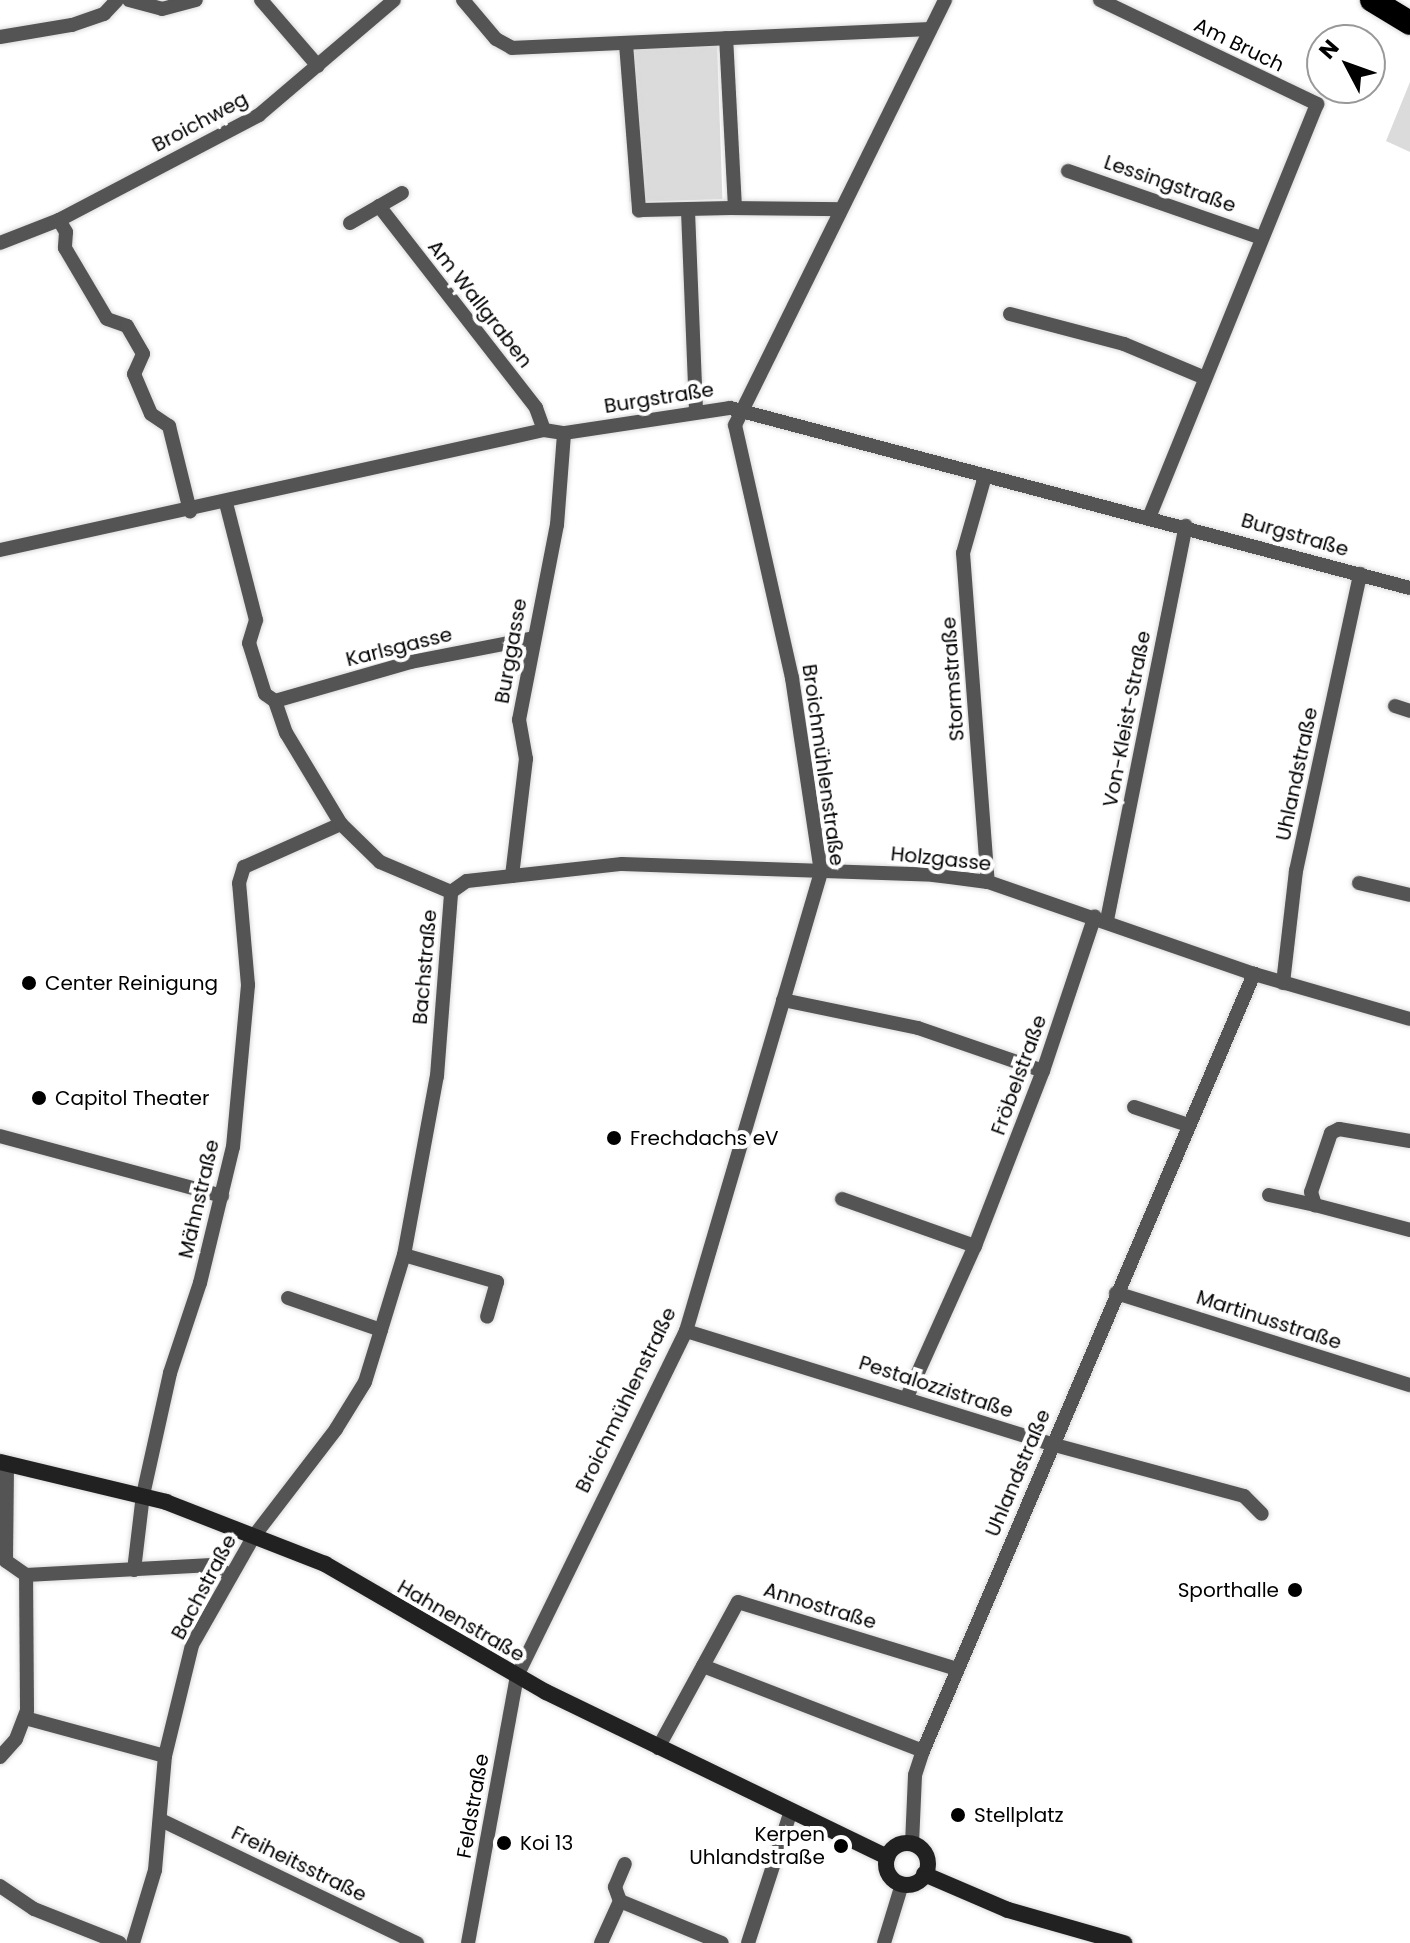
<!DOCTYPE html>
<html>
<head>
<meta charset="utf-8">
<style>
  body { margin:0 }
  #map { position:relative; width:1410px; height:1943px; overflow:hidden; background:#fff; font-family:Poppins,sans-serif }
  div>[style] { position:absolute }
  .green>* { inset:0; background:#dbdbdb; transform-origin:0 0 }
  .roads { filter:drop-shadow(0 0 2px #dbdbdb) drop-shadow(0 0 2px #dbdbdb) }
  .street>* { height:14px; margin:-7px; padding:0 7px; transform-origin:7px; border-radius:7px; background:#545454 }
  .secondary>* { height:16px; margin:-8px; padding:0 8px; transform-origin:8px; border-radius:8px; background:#212121 }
  .secondary>.ring { margin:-8px; padding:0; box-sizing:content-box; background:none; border:16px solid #212121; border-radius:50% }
  .highway>* { height:24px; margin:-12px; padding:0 12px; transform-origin:12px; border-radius:12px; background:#000 }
  .dots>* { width:22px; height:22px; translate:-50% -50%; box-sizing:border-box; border:4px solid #fff; border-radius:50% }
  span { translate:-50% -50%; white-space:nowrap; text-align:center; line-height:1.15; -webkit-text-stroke:8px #fff; paint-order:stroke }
  .street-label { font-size:20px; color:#000 }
  .poi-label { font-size:20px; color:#000 }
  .left { translate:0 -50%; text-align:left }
  .right { translate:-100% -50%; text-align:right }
  .north { position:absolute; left:1306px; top:24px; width:80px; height:80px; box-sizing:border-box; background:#fff; border:2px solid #999; border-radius:50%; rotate:311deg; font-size:22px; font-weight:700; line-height:32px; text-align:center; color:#000 }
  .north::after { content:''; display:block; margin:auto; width:28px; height:36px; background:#000; clip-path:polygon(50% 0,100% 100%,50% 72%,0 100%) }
</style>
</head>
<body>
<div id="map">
  <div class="green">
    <i style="left:717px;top:43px;width:156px;height:93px;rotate:88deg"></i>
    <i style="clip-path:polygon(1410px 82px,1410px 152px,1386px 141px)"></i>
  </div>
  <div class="roads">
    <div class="street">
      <i style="left:129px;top:0;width:34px;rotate:15deg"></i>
      <i style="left:162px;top:9px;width:35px;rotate:-15deg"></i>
      <i style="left:261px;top:0;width:87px;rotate:49.2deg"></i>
      <i style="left:463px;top:0;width:51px;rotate:49.8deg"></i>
      <i style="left:496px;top:39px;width:18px;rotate:29deg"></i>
      <i style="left:512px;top:48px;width:417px;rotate:-2.6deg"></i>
      <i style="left:1100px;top:0;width:241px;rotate:25.6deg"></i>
      <i style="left:1317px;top:104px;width:446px;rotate:112.1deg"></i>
      <i style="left:0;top:37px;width:73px;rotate:-9.5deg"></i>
      <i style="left:72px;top:25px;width:34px;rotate:-19deg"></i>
      <i style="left:104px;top:14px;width:19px;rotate:-47deg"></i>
      <i style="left:626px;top:44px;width:167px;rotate:85.5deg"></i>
      <i style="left:639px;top:210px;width:96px;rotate:-1.2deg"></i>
      <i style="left:735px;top:208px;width:170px;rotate:-93deg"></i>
      <i style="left:1068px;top:171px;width:202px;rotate:19.1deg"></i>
      <i style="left:379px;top:206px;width:256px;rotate:52.1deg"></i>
      <i style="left:536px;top:408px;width:23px;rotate:70deg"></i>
      <i style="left:735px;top:208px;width:104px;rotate:0.6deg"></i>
      <i style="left:688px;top:211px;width:201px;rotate:87.7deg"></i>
      <i style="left:59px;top:220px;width:14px;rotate:60deg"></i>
      <i style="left:66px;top:232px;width:16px;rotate:94deg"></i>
      <i style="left:65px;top:248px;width:82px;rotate:59.4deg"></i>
      <i style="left:107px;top:319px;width:21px;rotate:19deg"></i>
      <i style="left:127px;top:326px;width:32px;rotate:60deg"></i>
      <i style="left:143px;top:354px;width:22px;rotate:114deg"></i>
      <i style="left:134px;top:374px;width:43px;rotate:67deg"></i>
      <i style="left:151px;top:414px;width:22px;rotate:34deg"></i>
      <i style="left:169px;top:426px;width:88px;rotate:76.1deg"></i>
      <i style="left:350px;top:223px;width:60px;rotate:-30deg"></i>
      <i style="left:0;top:243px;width:63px;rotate:-21.3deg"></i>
      <i style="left:59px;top:220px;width:226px;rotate:-27.7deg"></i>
      <i style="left:259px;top:115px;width:177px;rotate:-40.4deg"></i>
      <i style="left:1010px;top:314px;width:118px;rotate:14.7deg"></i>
      <i style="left:1124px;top:344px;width:86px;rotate:22.7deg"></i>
      <i style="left:985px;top:476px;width:80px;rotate:105.9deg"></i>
      <i style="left:963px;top:553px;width:330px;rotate:85.7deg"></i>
      <i style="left:0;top:550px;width:557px;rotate:-12.44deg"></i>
      <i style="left:544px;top:430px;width:20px;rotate:9deg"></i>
      <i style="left:564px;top:433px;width:168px;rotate:-8.6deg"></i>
      <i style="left:730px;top:408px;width:703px;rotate:14.83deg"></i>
      <i style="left:275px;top:701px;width:141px;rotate:-16deg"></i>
      <i style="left:411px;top:662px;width:125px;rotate:-11deg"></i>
      <i style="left:1395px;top:706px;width:16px;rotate:18deg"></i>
      <i style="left:512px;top:876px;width:118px;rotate:-83.2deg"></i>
      <i style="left:526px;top:759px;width:40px;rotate:-100deg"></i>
      <i style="left:519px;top:720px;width:199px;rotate:-79deg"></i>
      <i style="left:557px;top:525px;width:92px;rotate:-85.6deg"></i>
      <i style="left:1359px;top:883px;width:52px;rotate:13.2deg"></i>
      <i style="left:451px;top:892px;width:19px;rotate:-35deg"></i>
      <i style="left:467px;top:881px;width:156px;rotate:-6.3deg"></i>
      <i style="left:622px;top:864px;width:311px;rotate:2deg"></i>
      <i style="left:933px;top:875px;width:55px;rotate:7.3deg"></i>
      <i style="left:988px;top:882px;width:281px;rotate:19.1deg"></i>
      <i style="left:1254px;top:974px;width:162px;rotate:16.1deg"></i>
      <i style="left:1107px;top:920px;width:402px;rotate:-78.7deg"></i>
      <i style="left:1283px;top:983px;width:113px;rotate:-83.4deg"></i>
      <i style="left:1296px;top:871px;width:304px;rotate:-77.8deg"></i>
      <i style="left:783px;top:1000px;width:138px;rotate:11.7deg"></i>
      <i style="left:918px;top:1028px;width:132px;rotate:19deg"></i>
      <i style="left:1134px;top:1107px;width:57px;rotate:18.4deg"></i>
      <i style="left:0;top:1136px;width:230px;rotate:15.1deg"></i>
      <i style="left:1410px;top:1141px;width:72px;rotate:-170.4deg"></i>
      <i style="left:1339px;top:1129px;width:9px;rotate:153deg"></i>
      <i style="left:1331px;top:1133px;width:62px;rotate:108.7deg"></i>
      <i style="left:1311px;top:1192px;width:14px;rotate:73deg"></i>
      <i style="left:1315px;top:1205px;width:98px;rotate:14.7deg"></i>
      <i style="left:1269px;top:1195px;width:47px;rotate:12.3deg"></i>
      <i style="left:842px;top:1199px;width:141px;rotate:19.5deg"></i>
      <i style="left:404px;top:1255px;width:97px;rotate:16.2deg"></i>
      <i style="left:497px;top:1282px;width:36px;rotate:106deg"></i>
      <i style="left:1116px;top:1293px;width:308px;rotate:17.4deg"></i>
      <i style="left:288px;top:1298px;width:98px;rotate:19deg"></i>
      <i style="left:686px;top:1331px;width:382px;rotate:17.2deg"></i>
      <i style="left:1051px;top:1444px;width:200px;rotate:15.1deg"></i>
      <i style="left:1244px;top:1496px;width:25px;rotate:45deg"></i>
      <i style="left:907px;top:1397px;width:166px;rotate:-65.8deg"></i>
      <i style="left:975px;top:1246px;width:188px;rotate:-68.8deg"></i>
      <i style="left:1043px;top:1071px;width:163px;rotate:-71.5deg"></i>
      <i style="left:6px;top:1561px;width:24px;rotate:35deg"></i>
      <i style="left:26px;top:1575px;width:186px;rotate:-3.1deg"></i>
      <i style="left:212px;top:1565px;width:20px;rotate:30deg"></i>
      <i style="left:6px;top:1561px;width:96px;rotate:-89.4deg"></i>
      <i style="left:134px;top:1570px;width:76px;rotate:-83.2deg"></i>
      <i style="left:143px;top:1495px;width:125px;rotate:-77.5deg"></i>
      <i style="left:170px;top:1373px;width:95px;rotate:-71.6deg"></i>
      <i style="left:200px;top:1283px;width:140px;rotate:-76.4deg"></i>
      <i style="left:233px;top:1147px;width:163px;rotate:-84.7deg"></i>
      <i style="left:248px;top:985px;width:102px;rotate:-95deg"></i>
      <i style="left:239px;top:883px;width:17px;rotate:-73deg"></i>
      <i style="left:244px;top:867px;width:106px;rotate:-23.9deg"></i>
      <i style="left:703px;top:1666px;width:236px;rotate:21.1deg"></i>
      <i style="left:25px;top:1718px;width:145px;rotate:15.2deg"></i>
      <i style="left:658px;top:1748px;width:166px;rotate:-61.3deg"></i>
      <i style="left:738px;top:1602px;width:229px;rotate:17deg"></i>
      <i style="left:0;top:1757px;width:24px;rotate:-48deg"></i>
      <i style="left:16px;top:1739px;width:30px;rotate:-69deg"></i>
      <i style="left:27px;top:1711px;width:136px;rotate:-90.4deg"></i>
      <i style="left:163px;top:1821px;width:282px;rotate:25.7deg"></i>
      <i style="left:912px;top:1844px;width:69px;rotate:-87.5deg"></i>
      <i style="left:915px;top:1775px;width:25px;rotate:-72deg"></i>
      <i style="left:923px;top:1751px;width:845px;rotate:-66.93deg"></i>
      <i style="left:0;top:1886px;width:41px;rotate:34.1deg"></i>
      <i style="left:34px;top:1909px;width:92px;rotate:21.6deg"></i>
      <i style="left:620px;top:1901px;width:15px;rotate:-110deg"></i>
      <i style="left:615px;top:1887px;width:25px;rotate:-67deg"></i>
      <i style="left:133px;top:1943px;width:76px;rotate:-73.2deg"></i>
      <i style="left:155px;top:1870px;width:114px;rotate:-85deg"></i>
      <i style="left:165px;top:1756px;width:114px;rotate:-76.3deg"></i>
      <i style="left:192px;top:1645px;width:125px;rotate:-60.4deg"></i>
      <i style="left:254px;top:1536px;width:135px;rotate:-52.5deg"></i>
      <i style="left:336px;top:1429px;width:55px;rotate:-58.3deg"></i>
      <i style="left:365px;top:1382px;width:54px;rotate:-72.9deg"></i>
      <i style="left:381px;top:1330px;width:78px;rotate:-73deg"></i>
      <i style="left:404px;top:1255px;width:182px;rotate:-79.6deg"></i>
      <i style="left:437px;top:1076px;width:185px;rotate:-85.6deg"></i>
      <i style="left:451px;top:892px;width:77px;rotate:-157.1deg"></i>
      <i style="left:380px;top:862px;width:54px;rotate:-135.7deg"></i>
      <i style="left:341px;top:824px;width:106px;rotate:-121.1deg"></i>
      <i style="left:286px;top:733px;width:34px;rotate:-109deg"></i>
      <i style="left:275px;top:701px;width:12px;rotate:-145deg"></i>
      <i style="left:265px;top:694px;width:53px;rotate:-107.4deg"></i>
      <i style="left:249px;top:643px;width:24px;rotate:-73deg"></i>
      <i style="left:256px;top:620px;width:121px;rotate:-104.4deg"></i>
      <i style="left:468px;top:1943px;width:271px;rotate:-79.6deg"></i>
      <i style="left:517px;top:1676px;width:384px;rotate:-63.9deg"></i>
      <i style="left:686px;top:1331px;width:478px;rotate:-73.6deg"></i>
      <i style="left:821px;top:872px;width:196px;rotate:-98.5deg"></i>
      <i style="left:792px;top:678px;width:259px;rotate:-102.7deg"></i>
      <i style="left:735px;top:425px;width:474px;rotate:-63.7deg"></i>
      <i style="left:601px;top:1943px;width:46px;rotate:-65.7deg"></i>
      <i style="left:620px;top:1901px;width:110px;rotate:22.4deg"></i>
      <i style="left:748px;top:1943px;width:136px;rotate:-72deg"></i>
      <i style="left:884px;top:1943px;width:62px;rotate:-73deg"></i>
    </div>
    <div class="secondary">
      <i style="left:0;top:1462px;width:171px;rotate:13.5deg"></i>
      <i style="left:166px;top:1502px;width:171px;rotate:21.3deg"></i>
      <i style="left:325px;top:1564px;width:255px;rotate:30.1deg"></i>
      <i style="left:546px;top:1692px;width:379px;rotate:25.8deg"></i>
      <i class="ring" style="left:886px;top:1843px;width:26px;height:26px"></i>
      <i style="left:924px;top:1874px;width:91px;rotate:23.2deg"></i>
      <i style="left:1008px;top:1910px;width:121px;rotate:15.9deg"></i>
    </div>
    <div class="highway">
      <i style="left:1372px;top:0;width:44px;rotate:31.2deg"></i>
    </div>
  </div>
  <div class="dots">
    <i style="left:29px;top:983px;background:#000"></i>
    <i style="left:39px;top:1098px;background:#000"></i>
    <i style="left:614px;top:1138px;background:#000"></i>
    <i style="left:1295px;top:1590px;background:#000"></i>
    <i style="left:958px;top:1815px;background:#000"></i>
    <i style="left:504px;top:1843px;background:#000"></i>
    <i style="left:841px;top:1846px;background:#000"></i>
  </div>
  <div class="street-label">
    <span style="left:1239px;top:45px;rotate:26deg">Am Bruch</span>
    <span style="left:200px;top:122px;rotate:-28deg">Broichweg</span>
    <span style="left:1170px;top:184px;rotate:19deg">Lessingstraße</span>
    <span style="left:480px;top:304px;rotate:52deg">Am Wallgraben</span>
    <span style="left:659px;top:398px;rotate:-9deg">Burgstraße</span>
    <span style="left:1295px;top:535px;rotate:16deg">Burgstraße</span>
    <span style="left:399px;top:647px;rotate:-14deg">Karlsgasse</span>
    <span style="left:511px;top:651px;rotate:-80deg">Burggasse</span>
    <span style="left:953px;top:679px;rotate:-94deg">Stormstraße</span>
    <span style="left:1127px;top:719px;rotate:-79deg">Von-Kleist-Straße</span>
    <span style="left:823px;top:765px;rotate:82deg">Broichmühlenstraße</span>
    <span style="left:1297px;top:774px;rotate:-78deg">Uhlandstraße</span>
    <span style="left:941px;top:859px;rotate:6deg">Holzgasse</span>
    <span style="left:425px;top:967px;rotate:-85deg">Bachstraße</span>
    <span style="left:1019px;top:1075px;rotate:-70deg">Fröbelstraße</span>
    <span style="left:199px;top:1199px;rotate:-77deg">Mähnstraße</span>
    <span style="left:1269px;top:1320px;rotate:18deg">Martinusstraße</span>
    <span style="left:936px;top:1387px;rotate:18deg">Pestalozzistraße</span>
    <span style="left:626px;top:1400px;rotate:-64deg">Broichmühlenstraße</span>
    <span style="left:1018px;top:1473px;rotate:-67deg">Uhlandstraße</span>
    <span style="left:204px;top:1587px;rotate:-62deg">Bachstraße</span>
    <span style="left:820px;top:1606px;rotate:17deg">Annostraße</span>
    <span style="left:461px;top:1621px;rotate:30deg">Hahnenstraße</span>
    <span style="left:473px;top:1806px;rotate:-80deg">Feldstraße</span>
    <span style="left:299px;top:1864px;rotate:26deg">Freiheitsstraße</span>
  </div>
  <div class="poi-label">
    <span class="left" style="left:45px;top:983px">Center Reinigung</span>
    <span class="left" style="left:55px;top:1098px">Capitol Theater</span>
    <span class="left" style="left:630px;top:1138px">Frechdachs eV</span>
    <span class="right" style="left:1279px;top:1590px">Sporthalle</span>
    <span class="left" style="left:974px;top:1815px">Stellplatz</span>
    <span class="right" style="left:825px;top:1846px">Kerpen<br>Uhlandstraße</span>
    <span class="left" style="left:520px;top:1843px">Koi 13</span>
  </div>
  <div class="north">N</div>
</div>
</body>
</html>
